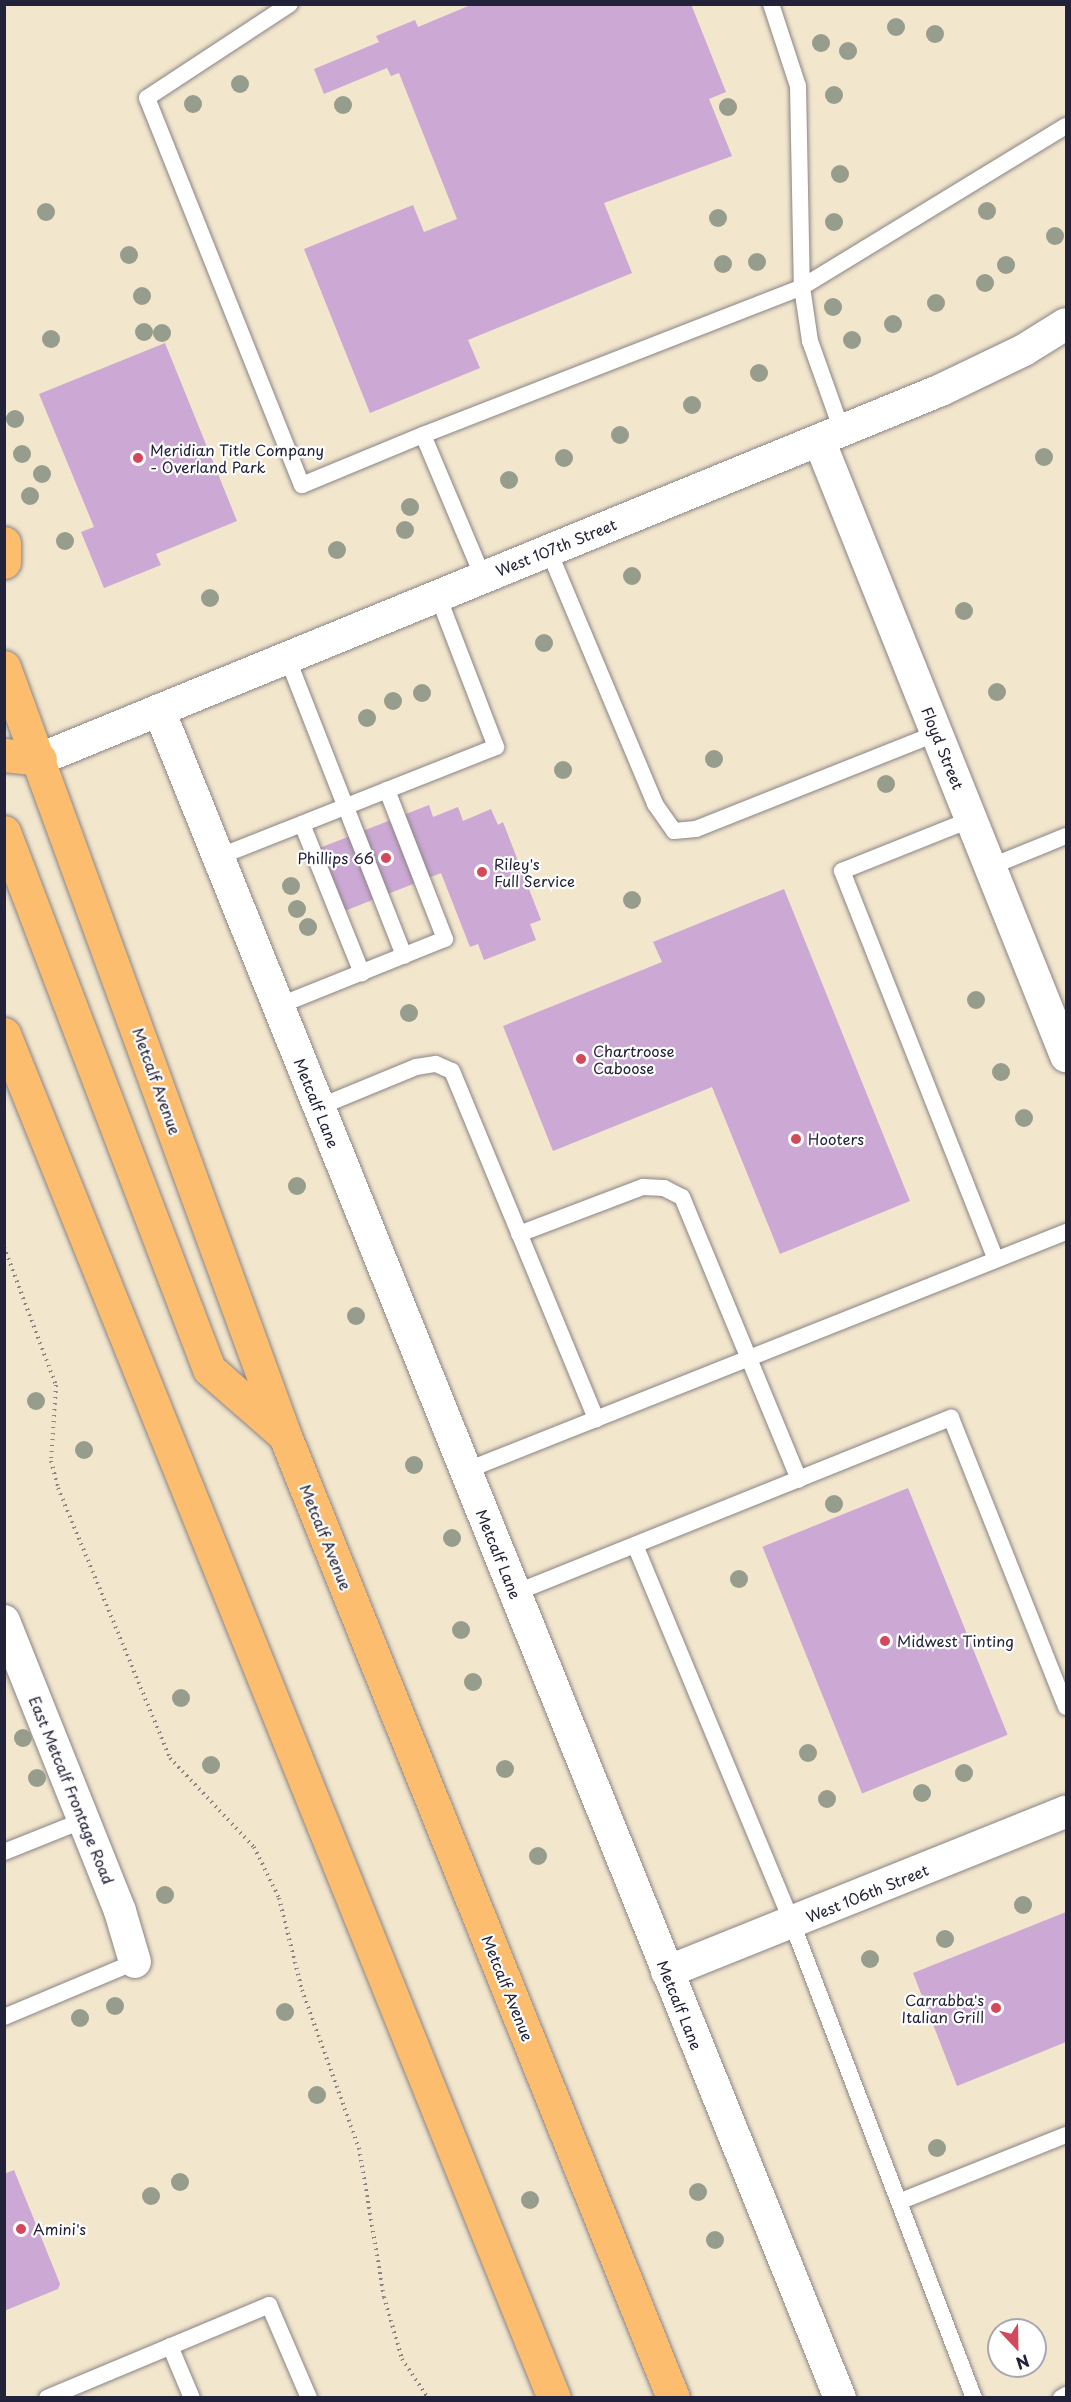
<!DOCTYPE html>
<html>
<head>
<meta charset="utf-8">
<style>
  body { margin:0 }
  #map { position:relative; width:1071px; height:2402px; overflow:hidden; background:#f2e6cd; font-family:"Playpen Sans",sans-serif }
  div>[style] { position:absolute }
  .building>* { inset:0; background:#cca8d5; transform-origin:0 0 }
  .path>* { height:4px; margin-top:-2px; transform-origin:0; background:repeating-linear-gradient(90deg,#8a8484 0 1.5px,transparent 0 6px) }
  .roads { filter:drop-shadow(0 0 2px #8a8484) drop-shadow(0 0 2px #8a8484) }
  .lane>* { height:16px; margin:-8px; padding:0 8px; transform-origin:8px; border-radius:8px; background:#fff }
  .street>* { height:32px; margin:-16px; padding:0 16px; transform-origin:16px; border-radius:16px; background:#fff }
  .primary>* { height:33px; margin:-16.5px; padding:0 16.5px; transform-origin:16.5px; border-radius:16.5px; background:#fcbd6f }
  .trees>* { width:18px; height:18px; margin:-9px; border-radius:50%; background:#979d8c }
  .dots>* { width:16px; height:16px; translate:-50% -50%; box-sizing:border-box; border:3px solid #fff; border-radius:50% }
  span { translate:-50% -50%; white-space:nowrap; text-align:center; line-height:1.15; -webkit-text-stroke:4.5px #fff; paint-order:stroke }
  .poi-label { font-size:15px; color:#22223b }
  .left { translate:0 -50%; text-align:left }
  .right { translate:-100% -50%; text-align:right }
  .street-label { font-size:15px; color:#22223b }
  .frame { position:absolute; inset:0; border:6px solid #22223b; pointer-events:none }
  .north { position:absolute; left:987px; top:2318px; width:60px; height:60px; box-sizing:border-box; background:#fff; border:2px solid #a7a7b1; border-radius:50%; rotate:158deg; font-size:16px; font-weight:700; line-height:24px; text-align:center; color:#22223b }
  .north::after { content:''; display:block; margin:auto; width:21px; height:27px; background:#d1495b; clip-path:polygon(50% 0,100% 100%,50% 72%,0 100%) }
</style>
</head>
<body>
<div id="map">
  <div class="building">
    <i style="clip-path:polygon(473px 4px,691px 4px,726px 92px,709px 99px,732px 156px,604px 203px,632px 273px,468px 340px,480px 368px,370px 413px,304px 249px,413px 205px,424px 232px,457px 219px,399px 73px,391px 76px,387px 68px,324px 94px,314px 69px,379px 42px,376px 36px,415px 20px,418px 27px)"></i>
    <i style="clip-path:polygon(165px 343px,237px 521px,156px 554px,161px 565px,104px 588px,81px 532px,94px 527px,39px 394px)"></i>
    <i style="clip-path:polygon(429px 805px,433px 817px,458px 807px,463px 821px,491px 809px,498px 825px,503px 822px,541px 920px,530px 924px,536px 940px,484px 960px,478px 944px,470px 947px,441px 873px,342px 912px,317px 849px)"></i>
    <i style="clip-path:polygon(784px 889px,910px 1201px,780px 1254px,712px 1087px,553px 1151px,503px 1026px,662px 962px,653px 942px)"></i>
    <i style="left:908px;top:1488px;width:266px;height:157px;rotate:68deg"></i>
    <i style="clip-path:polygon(1066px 1912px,1066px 2042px,957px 2086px,913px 1973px)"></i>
    <i style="clip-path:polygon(14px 2170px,60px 2284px,58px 2289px,4px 2311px,4px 2174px)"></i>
  </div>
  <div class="path">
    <i style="left:4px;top:1247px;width:147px;rotate:69.4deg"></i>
    <i style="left:56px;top:1385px;width:76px;rotate:93.8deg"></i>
    <i style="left:51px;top:1461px;width:28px;rotate:75deg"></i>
    <i style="left:58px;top:1488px;width:292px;rotate:67.5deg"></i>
    <i style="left:170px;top:1758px;width:122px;rotate:46.7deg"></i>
    <i style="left:254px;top:1847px;width:57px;rotate:63.9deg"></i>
    <i style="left:279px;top:1898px;width:95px;rotate:76deg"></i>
    <i style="left:302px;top:1990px;width:168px;rotate:70.2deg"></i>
    <i style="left:359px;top:2148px;width:151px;rotate:80.5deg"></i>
    <i style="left:384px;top:2297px;width:65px;rotate:73.8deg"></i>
    <i style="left:402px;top:2359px;width:47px;rotate:56.3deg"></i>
  </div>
  <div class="roads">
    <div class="lane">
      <i style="left:290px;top:4px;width:171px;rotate:146.7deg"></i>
      <i style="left:147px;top:98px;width:417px;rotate:68.2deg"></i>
      <i style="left:302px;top:485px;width:131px;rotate:-22.5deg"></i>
      <i style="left:423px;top:435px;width:154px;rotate:67.1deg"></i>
      <i style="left:771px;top:4px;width:86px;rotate:71.8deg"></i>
      <i style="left:798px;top:86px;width:201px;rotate:88.9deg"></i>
      <i style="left:802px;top:287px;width:55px;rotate:81.6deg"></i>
      <i style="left:810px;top:341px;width:96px;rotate:70.4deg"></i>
      <i style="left:423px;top:435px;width:407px;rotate:-21.3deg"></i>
      <i style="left:802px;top:287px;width:309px;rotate:-31.4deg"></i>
      <i style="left:548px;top:549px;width:277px;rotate:67.2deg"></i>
      <i style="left:655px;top:804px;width:33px;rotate:55deg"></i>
      <i style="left:674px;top:831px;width:22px;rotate:-5deg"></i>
      <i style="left:696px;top:829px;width:259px;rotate:-21.7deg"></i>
      <i style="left:287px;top:657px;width:321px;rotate:68.6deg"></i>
      <i style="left:972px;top:819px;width:140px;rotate:158.2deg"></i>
      <i style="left:842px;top:871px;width:417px;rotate:68.4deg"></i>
      <i style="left:302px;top:824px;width:161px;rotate:68.1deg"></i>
      <i style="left:218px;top:857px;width:299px;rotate:-21.6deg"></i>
      <i style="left:496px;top:747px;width:162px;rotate:-111deg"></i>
      <i style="left:992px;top:866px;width:80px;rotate:-22.1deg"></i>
      <i style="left:278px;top:1006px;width:180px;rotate:-21.9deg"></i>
      <i style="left:445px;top:939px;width:160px;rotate:-111.3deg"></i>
      <i style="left:319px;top:1107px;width:105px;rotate:-22.4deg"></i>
      <i style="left:416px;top:1067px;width:20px;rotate:-9deg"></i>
      <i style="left:436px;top:1064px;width:17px;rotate:24deg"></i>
      <i style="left:452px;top:1071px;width:377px;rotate:67.5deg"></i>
      <i style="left:519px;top:1234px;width:133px;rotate:-20.8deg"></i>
      <i style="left:643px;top:1187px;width:21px;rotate:3deg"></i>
      <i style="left:664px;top:1188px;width:20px;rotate:27deg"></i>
      <i style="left:682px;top:1197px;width:306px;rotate:67.5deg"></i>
      <i style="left:465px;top:1471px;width:647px;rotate:-21.69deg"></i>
      <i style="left:635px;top:1545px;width:409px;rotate:67.4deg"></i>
      <i style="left:792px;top:1923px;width:509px;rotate:69.04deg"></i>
      <i style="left:515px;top:1593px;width:470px;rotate:-21.9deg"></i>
      <i style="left:951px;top:1418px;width:311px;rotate:68.3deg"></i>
      <i style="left:4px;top:1852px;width:86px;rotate:-21.8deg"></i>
      <i style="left:4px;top:2017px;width:142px;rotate:-22.8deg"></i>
      <i style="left:901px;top:2201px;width:178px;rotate:-21.8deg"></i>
      <i style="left:170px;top:2346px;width:56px;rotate:67.1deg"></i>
      <i style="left:47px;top:2398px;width:241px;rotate:-22.7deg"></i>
      <i style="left:269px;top:2305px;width:101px;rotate:66.7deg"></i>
      <i style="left:1061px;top:2398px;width:6px;rotate:-31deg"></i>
    </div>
    <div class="street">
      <i style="left:819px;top:440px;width:664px;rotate:68.15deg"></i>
      <i style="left:159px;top:710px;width:1820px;rotate:68.03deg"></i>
      <i style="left:40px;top:759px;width:974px;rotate:-22.27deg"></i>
      <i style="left:941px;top:390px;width:92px;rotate:-25.7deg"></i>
      <i style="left:1024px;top:350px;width:49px;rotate:-31.8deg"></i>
      <i style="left:4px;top:1621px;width:312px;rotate:68.2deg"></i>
      <i style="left:120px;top:1911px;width:53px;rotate:73.6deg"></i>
      <i style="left:667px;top:1972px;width:430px;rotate:-21.9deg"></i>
    </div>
    <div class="primary">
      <i style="left:4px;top:543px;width:19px;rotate:90deg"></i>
      <i style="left:4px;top:667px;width:819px;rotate:69.93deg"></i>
      <i style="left:285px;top:1436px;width:1037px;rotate:68.03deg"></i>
      <i style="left:4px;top:755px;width:36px;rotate:6deg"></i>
      <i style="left:4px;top:832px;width:575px;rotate:69.11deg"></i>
      <i style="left:209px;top:1369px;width:98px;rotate:41.3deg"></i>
      <i style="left:4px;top:1034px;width:1471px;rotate:68.04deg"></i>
    </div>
  </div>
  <div class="trees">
    <i style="left:896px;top:27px"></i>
    <i style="left:935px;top:34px"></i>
    <i style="left:821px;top:43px"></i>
    <i style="left:848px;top:51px"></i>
    <i style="left:240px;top:84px"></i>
    <i style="left:834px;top:95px"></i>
    <i style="left:193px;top:104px"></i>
    <i style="left:343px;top:105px"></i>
    <i style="left:728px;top:107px"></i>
    <i style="left:840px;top:174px"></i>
    <i style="left:987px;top:211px"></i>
    <i style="left:46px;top:212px"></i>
    <i style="left:718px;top:218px"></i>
    <i style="left:834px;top:222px"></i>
    <i style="left:1055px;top:236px"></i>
    <i style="left:129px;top:255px"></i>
    <i style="left:757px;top:262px"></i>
    <i style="left:723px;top:264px"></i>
    <i style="left:1006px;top:265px"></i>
    <i style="left:985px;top:283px"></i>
    <i style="left:142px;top:296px"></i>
    <i style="left:936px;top:303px"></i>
    <i style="left:833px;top:307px"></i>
    <i style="left:893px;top:324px"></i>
    <i style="left:144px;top:332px"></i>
    <i style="left:162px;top:333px"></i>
    <i style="left:51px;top:339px"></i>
    <i style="left:852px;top:340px"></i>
    <i style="left:759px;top:373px"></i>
    <i style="left:692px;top:405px"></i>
    <i style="left:15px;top:419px"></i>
    <i style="left:620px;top:435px"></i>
    <i style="left:22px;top:454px"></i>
    <i style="left:1044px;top:457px"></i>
    <i style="left:564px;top:458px"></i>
    <i style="left:42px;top:474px"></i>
    <i style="left:509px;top:480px"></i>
    <i style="left:30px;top:496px"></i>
    <i style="left:410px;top:507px"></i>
    <i style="left:405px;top:530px"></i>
    <i style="left:65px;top:541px"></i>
    <i style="left:337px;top:550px"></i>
    <i style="left:632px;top:576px"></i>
    <i style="left:210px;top:598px"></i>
    <i style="left:964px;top:611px"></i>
    <i style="left:544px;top:643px"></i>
    <i style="left:997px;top:692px"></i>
    <i style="left:422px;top:693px"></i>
    <i style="left:393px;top:701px"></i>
    <i style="left:367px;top:718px"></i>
    <i style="left:714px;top:759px"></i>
    <i style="left:563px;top:770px"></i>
    <i style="left:886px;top:784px"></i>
    <i style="left:291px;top:886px"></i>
    <i style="left:632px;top:900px"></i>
    <i style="left:297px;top:909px"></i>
    <i style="left:308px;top:927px"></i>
    <i style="left:976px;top:1000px"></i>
    <i style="left:409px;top:1013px"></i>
    <i style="left:1001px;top:1072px"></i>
    <i style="left:1024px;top:1118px"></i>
    <i style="left:297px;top:1186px"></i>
    <i style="left:356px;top:1316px"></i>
    <i style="left:36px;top:1401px"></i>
    <i style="left:84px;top:1450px"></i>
    <i style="left:414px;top:1465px"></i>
    <i style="left:834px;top:1504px"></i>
    <i style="left:452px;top:1538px"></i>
    <i style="left:739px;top:1579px"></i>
    <i style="left:461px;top:1630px"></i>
    <i style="left:473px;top:1682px"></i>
    <i style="left:181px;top:1698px"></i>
    <i style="left:23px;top:1738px"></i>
    <i style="left:808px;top:1753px"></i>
    <i style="left:211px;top:1765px"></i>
    <i style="left:505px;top:1769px"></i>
    <i style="left:964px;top:1773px"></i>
    <i style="left:37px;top:1778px"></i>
    <i style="left:922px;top:1793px"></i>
    <i style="left:827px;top:1799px"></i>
    <i style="left:538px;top:1856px"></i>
    <i style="left:165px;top:1895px"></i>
    <i style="left:1023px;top:1905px"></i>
    <i style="left:945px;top:1939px"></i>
    <i style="left:870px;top:1959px"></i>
    <i style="left:115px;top:2006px"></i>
    <i style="left:285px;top:2012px"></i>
    <i style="left:80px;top:2018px"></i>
    <i style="left:317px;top:2095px"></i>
    <i style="left:937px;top:2148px"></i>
    <i style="left:180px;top:2182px"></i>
    <i style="left:698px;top:2192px"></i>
    <i style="left:151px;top:2196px"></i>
    <i style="left:530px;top:2200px"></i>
    <i style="left:715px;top:2240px"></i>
  </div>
  <div class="dots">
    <i style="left:138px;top:458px;background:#d1495b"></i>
    <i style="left:386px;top:858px;background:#d1495b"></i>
    <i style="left:482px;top:872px;background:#d1495b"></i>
    <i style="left:581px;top:1059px;background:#d1495b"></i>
    <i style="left:796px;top:1139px;background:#d1495b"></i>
    <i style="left:885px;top:1641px;background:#d1495b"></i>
    <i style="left:996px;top:2008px;background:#d1495b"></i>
    <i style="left:21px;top:2229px;background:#d1495b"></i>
  </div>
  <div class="poi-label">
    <span class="left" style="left:150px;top:458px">Meridian Title Company<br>- Overland Park</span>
    <span class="right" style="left:374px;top:858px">Phillips 66</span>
    <span class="left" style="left:494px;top:872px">Riley's<br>Full Service</span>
    <span class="left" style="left:593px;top:1059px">Chartroose<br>Caboose</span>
    <span class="left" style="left:808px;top:1139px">Hooters</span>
    <span class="left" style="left:897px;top:1641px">Midwest Tinting</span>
    <span class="right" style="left:984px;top:2008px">Carrabba's<br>Italian Grill</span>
    <span class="left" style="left:33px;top:2229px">Amini's</span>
  </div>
  <div class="street-label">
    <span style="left:556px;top:547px;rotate:-22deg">West 107th Street</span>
    <span style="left:943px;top:748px;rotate:68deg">Floyd Street</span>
    <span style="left:157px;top:1081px;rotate:70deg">Metcalf Avenue</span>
    <span style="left:317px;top:1103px;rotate:68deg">Metcalf Lane</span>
    <span style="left:326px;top:1537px;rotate:68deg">Metcalf Avenue</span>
    <span style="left:499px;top:1554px;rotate:68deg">Metcalf Lane</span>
    <span style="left:72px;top:1790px;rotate:68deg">East Metcalf Frontage Road</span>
    <span style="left:867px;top:1893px;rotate:-22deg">West 106th Street</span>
    <span style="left:508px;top:1988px;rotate:68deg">Metcalf Avenue</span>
    <span style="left:680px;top:2005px;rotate:68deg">Metcalf Lane</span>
  </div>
  <div class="frame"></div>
  <div class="north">N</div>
</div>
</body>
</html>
